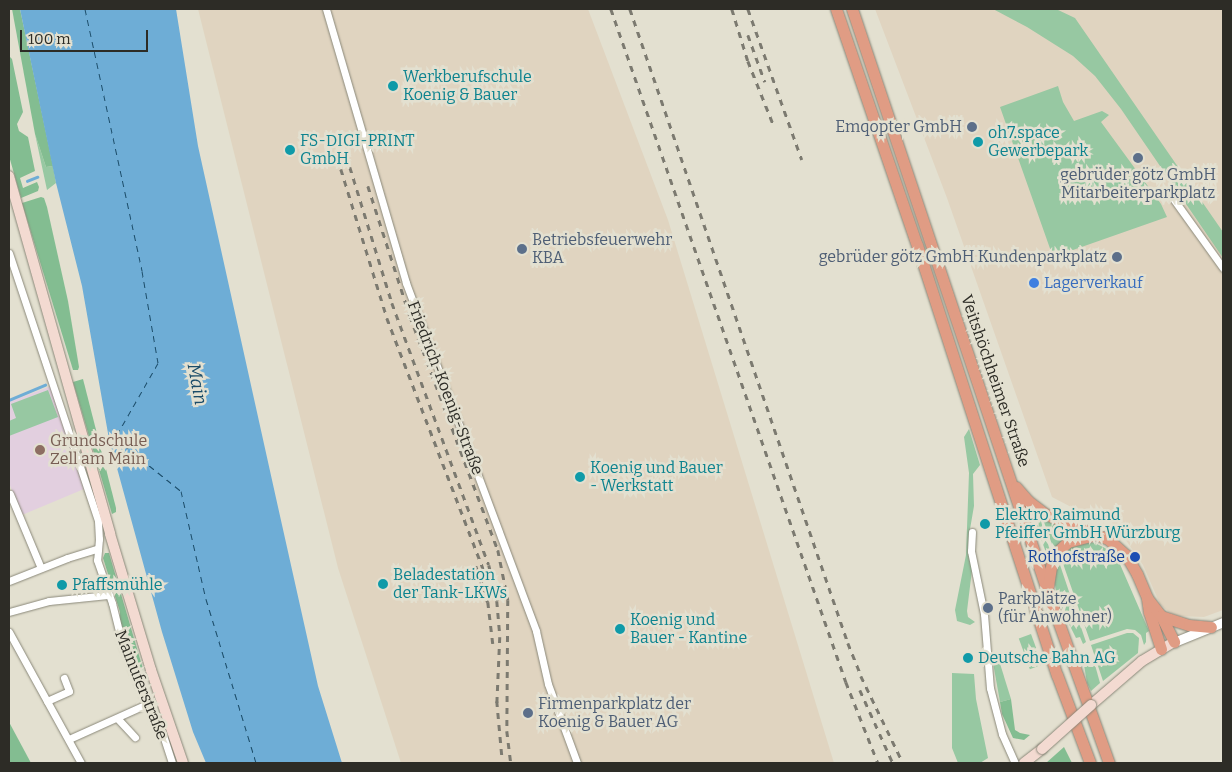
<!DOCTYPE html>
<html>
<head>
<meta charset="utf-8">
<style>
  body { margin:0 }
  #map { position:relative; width:1232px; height:772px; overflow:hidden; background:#e3e0d0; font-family:Bitter,serif }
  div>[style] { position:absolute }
  .industrial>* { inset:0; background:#e0d4c0 }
  .education>* { inset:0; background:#e2cfdf }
  .green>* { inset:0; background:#97c8a2; transform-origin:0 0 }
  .forest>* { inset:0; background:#83bd91 }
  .water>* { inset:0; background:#6eadd6 }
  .stream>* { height:2.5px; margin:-1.25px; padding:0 1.25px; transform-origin:1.25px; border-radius:1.25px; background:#6eadd6 }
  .ferry>* { height:1px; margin-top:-0.5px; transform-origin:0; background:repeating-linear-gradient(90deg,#1b4c69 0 6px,transparent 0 11px) }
  .roads { filter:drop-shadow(0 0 1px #8a8879) drop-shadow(0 0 1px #8a8879) }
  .minor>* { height:7px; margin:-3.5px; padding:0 3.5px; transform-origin:3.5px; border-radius:3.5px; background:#fff }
  .tertiary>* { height:9px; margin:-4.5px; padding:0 4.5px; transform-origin:4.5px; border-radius:4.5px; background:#fff }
  .secondary>* { height:10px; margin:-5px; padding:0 5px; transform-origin:5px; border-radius:5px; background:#f3dad1 }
  .trunk>* { height:11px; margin:-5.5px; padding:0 5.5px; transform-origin:5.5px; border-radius:5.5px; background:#e09c84 }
  .rail>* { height:2.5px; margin-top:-1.25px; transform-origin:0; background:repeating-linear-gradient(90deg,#7c7a70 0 6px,transparent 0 12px) }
  .bridges { filter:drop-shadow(0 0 1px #8a8879) drop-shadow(0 0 1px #8a8879) }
  .secondary-bridge>* { height:10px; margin:-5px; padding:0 5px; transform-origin:5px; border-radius:5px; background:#f3dad1 }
  .dots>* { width:14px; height:14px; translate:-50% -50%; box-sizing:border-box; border:2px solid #e3e0d0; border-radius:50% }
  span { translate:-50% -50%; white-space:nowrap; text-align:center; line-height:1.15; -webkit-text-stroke:5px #e3e0d0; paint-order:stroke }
  .culture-label { font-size:16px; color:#0d838f }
  .left { translate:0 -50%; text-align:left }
  .service-label { font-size:16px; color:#4e5e75 }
  .right { translate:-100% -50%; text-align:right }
  .shop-label { font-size:16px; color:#366cbe }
  .street-label { font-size:16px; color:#2d2c26 }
  .education-label { font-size:16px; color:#785e54 }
  .transit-label { font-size:16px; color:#164399 }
  .water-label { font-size:18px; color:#1b4c69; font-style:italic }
  .frame { position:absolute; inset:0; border:10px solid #2d2c26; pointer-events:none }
  .scale { position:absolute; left:20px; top:30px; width:128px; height:22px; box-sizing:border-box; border:2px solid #2d2c26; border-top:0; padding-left:6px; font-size:15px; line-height:18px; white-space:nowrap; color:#2d2c26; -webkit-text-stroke:4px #e3e0d0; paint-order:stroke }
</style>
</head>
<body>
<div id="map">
  <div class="industrial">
    <i style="clip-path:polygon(198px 9px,588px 9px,668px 220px,834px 763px,401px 763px,338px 568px)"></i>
    <i style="clip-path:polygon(875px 9px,1223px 9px,1223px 610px,1204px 617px,1179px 616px,1169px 612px,1160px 604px,1143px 565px,1121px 533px,1052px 497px,947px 198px)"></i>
  </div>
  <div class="education">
    <i style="clip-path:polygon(51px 386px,84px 489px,22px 515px,9px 483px,9px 402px)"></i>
  </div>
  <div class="green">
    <i style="clip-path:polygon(993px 9px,1056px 9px,1075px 18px,1223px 232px,1223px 258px,1121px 109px,1095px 76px,1073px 56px,1027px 27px)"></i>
    <i style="clip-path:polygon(1058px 86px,1063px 102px,1074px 121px,1102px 111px,1109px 115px,1101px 122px,1161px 204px,1167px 217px,1053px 257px,1000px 107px)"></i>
    <i style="clip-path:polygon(35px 134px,46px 167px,53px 166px,56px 183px,47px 190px)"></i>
    <i style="clip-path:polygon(48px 390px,58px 417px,9px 436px,9px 421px,16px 418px,11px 404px)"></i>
    <i style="clip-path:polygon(969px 429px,980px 465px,973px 474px,974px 506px,969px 535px,972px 570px,967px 611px,968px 617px,975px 622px,970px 625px,957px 621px,955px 610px,966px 555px,969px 473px,964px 437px)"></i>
    <i style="clip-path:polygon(1035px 513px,1040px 518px,1051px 554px,1048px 558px,1032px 514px)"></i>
    <i style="clip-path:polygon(1046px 521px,1078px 532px,1078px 534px,1054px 550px,1044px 522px)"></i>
    <i style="clip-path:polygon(1084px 542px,1095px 543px,1105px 548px,1119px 562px,1149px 631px,1146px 633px,1146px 642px,1144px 645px,1141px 635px,1135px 630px,1127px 629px,1090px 641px,1060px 555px,1074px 544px)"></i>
    <i style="clip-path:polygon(1058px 559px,1086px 642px,1083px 644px,1080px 637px,1076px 638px,1065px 616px,1056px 591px,1054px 579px)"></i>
    <i style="clip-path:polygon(1127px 633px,1133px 633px,1139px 638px,1138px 653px,1103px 681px,1091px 645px)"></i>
    <i style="left:1031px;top:634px;width:15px;height:13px;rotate:70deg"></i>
    <i style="left:1036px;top:651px;width:15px;height:12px;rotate:70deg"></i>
    <i style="clip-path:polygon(997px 654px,1011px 699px,1000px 702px,992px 657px,993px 654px)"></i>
    <i style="clip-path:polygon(1083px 659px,1095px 665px,1100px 683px,1091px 691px,1087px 683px)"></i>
    <i style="clip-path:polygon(952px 673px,974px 674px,976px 699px,988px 758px,980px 763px,958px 763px,952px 748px)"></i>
  </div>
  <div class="forest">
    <i style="clip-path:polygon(12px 9px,20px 9px,53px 166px,46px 167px,35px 134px)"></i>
    <i style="clip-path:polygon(10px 57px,12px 59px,23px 112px,17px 124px,19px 131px,28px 137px,35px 171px,20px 178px,23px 188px,37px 182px,39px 187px,38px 191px,21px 198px,9px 156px)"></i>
    <i style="clip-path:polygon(41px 197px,44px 198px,47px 207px,68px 301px,79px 367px,78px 370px,73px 370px,22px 203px)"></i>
    <i style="clip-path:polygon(83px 379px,116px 508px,116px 512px,112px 514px,73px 382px)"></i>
    <i style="clip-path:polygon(105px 553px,109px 553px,143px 669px,141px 672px,126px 628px,119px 627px,120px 612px,103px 558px)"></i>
    <i style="clip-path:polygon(1011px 699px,1015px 730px,1020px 733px,1030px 735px,1024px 740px,1013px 738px,1002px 714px,1000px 702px)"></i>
    <i style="clip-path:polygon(9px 722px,31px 763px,9px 763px)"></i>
    <i style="clip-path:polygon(1064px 747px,1072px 763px,1046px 763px)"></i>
  </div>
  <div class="water">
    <i style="clip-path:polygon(20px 9px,176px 9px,198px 146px,276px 498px,318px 686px,342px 763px,206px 763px,193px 732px,162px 632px,109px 439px,82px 286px,56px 183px)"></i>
  </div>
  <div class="stream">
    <i style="left:27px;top:181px;width:11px;rotate:-22deg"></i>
    <i style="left:9px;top:400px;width:39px;rotate:-23deg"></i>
  </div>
  <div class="ferry">
    <i style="left:85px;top:9px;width:268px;rotate:77.7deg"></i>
    <i style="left:142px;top:271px;width:93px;rotate:80.1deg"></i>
    <i style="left:158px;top:363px;width:86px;rotate:119.8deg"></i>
    <i style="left:115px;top:438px;width:85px;rotate:38.8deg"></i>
    <i style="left:181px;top:491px;width:111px;rotate:77deg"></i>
    <i style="left:206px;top:599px;width:171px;rotate:73deg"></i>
  </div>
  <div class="roads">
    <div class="minor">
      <i style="left:326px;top:9px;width:285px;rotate:73.7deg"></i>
      <i style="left:406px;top:283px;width:371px;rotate:69.5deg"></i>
      <i style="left:536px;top:631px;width:54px;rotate:77.2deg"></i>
      <i style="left:548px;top:684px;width:84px;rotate:69.8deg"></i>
      <i style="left:1172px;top:197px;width:87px;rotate:54.3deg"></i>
      <i style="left:9px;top:253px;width:282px;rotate:71.6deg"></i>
      <i style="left:98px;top:521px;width:18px;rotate:87deg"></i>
      <i style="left:99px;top:539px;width:21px;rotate:95deg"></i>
      <i style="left:97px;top:560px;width:46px;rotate:70.8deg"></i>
      <i style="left:112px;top:603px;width:38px;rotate:76deg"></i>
      <i style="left:121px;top:640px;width:69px;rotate:67.9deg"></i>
      <i style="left:147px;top:704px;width:32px;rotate:62deg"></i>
      <i style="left:162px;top:732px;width:33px;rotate:72deg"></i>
      <i style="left:10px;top:494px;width:80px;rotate:67.3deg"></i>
      <i style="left:972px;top:532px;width:19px;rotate:93deg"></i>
      <i style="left:971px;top:551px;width:64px;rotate:78.3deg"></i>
      <i style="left:984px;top:614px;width:74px;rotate:85.4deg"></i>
      <i style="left:990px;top:688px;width:48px;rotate:75.4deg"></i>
      <i style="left:1002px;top:734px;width:32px;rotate:66deg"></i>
      <i style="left:9px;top:581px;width:62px;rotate:-21.6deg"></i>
      <i style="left:67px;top:558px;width:31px;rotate:-17deg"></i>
      <i style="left:9px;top:612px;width:41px;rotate:-15.4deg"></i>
      <i style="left:49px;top:601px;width:59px;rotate:-5.8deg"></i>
      <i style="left:9px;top:632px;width:149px;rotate:61.2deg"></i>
      <i style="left:47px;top:701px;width:24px;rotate:-24deg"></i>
      <i style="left:69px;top:691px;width:14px;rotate:-111deg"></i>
      <i style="left:118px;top:719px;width:25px;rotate:47deg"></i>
      <i style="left:69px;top:739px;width:85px;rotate:-24.2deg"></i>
    </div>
    <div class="tertiary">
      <i style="left:1174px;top:642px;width:53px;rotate:-22.2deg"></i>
    </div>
    <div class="secondary">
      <i style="left:9px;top:176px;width:372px;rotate:74.2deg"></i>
      <i style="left:110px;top:534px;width:142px;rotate:73.2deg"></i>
      <i style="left:151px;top:670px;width:98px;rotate:71deg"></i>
      <i style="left:1091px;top:705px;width:67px;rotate:-40.8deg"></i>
      <i style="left:1142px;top:661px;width:37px;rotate:-31deg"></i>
      <i style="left:1024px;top:763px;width:23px;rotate:-38deg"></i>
    </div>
    <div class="trunk">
      <i style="left:836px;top:9px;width:250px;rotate:71.1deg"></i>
      <i style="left:917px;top:245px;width:452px;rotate:72deg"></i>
      <i style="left:1057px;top:675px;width:94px;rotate:69.4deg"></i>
      <i style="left:852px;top:9px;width:613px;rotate:71.45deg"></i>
      <i style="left:1047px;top:590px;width:184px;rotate:70.3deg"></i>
      <i style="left:1016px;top:487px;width:18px;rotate:49deg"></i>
      <i style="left:1028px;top:501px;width:21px;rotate:37deg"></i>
      <i style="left:1045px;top:514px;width:68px;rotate:21.6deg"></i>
      <i style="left:1108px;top:539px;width:24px;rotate:42deg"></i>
      <i style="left:1126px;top:555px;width:22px;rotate:60deg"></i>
      <i style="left:1137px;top:574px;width:26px;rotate:67deg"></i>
      <i style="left:1147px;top:598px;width:14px;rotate:82deg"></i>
      <i style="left:1149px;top:612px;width:39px;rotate:72deg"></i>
      <i style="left:1048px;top:586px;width:26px;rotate:-81deg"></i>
      <i style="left:1052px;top:560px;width:8px;rotate:-60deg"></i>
      <i style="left:1056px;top:553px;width:16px;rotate:-43deg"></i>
      <i style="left:1068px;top:542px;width:28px;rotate:-15deg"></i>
      <i style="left:1147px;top:598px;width:23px;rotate:52deg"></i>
      <i style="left:1161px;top:616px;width:29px;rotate:63deg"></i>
      <i style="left:1161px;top:616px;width:29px;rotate:18deg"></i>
      <i style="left:1189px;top:625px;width:22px;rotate:5deg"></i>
    </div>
  </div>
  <div class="rail">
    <i style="left:611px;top:9px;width:713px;rotate:70.75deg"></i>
    <i style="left:846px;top:682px;width:87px;rotate:68.4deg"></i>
    <i style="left:630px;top:9px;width:670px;rotate:71.02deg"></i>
    <i style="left:848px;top:643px;width:35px;rotate:68deg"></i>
    <i style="left:861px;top:676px;width:97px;rotate:64.2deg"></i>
    <i style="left:732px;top:9px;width:54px;rotate:72.9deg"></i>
    <i style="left:748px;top:61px;width:70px;rotate:68.2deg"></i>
    <i style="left:748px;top:9px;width:160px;rotate:70.3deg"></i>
    <i style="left:748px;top:35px;width:50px;rotate:70.1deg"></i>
    <i style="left:350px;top:167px;width:142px;rotate:72.8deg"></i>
    <i style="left:392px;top:303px;width:279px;rotate:69.7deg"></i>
    <i style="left:489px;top:565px;width:37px;rotate:77deg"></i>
    <i style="left:497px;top:601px;width:36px;rotate:85deg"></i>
    <i style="left:500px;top:637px;width:70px;rotate:92.5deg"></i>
    <i style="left:341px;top:169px;width:156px;rotate:72.8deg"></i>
    <i style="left:387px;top:318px;width:271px;rotate:69deg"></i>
    <i style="left:368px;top:186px;width:137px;rotate:72.1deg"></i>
    <i style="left:410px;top:316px;width:250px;rotate:69.4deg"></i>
    <i style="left:498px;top:550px;width:51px;rotate:78.7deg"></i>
    <i style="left:508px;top:600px;width:131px;rotate:90.4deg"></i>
    <i style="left:507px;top:731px;width:32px;rotate:83deg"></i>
    <i style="left:476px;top:566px;width:38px;rotate:72deg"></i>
    <i style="left:488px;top:602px;width:42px;rotate:83.2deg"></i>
    <i style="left:860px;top:690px;width:80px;rotate:65.7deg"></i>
    <i style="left:497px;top:701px;width:55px;rotate:84.8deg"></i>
  </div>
  <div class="bridges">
    <div class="secondary-bridge">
      <i style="left:1042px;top:749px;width:66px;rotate:-41.9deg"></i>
    </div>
  </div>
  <div class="dots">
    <i style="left:393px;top:86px;background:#0f9aa8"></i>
    <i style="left:972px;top:127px;background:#5c6f8a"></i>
    <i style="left:978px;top:142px;background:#0f9aa8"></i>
    <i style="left:290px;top:150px;background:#0f9aa8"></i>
    <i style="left:1138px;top:158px;background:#5c6f8a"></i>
    <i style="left:522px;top:249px;background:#5c6f8a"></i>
    <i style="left:1117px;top:257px;background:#5c6f8a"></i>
    <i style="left:1034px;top:283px;background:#3f7fe0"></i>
    <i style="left:40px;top:450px;background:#8d6e63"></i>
    <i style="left:580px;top:477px;background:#0f9aa8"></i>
    <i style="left:985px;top:524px;background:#0f9aa8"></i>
    <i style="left:1135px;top:557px;background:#1a4fb4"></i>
    <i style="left:383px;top:584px;background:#0f9aa8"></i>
    <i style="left:62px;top:585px;background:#0f9aa8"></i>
    <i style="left:988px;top:608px;background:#5c6f8a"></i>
    <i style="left:620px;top:629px;background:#0f9aa8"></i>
    <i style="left:968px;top:658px;background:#0f9aa8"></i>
    <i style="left:528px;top:713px;background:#5c6f8a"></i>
  </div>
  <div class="culture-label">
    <span class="left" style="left:403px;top:86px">Werkberufschule<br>Koenig &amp; Bauer</span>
    <span class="left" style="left:988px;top:142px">oh7.space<br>Gewerbepark</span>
    <span class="left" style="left:300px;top:150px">FS-DIGI-PRINT<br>GmbH</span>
    <span class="left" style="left:590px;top:477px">Koenig und Bauer<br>- Werkstatt</span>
    <span class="left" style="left:995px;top:524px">Elektro Raimund<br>Pfeiffer GmbH Würzburg</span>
    <span class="left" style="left:393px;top:584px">Beladestation<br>der Tank-LKWs</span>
    <span class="left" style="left:72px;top:585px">Pfaffsmühle</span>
    <span class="left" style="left:630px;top:629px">Koenig und<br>Bauer - Kantine</span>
    <span class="left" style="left:978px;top:658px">Deutsche Bahn AG</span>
  </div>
  <div class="service-label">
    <span class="right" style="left:962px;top:127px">Emqopter GmbH</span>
    <span style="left:1138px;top:184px">gebrüder götz GmbH<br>Mitarbeiterparkplatz</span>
    <span class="left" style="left:532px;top:249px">Betriebsfeuerwehr<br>KBA</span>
    <span class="right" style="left:1107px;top:257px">gebrüder götz GmbH Kundenparkplatz</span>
    <span class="left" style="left:998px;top:608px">Parkplätze<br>(für Anwohner)</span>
    <span class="left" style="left:538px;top:713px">Firmenparkplatz der<br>Koenig &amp; Bauer AG</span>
  </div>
  <div class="shop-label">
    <span class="left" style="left:1044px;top:283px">Lagerverkauf</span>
  </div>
  <div class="street-label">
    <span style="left:995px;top:381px;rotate:71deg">Veitshöchheimer Straße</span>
    <span style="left:445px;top:388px;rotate:69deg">Friedrich-Koenig-Straße</span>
    <span style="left:141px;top:685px;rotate:68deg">Mainuferstraße</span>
  </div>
  <div class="education-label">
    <span class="left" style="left:50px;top:450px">Grundschule<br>Zell am Main</span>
  </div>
  <div class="transit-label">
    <span class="right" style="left:1125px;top:557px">Rothofstraße</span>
  </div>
  <div class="water-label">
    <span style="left:197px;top:384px;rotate:79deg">Main</span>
  </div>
  <div class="frame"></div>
  <div class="scale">100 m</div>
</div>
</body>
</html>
